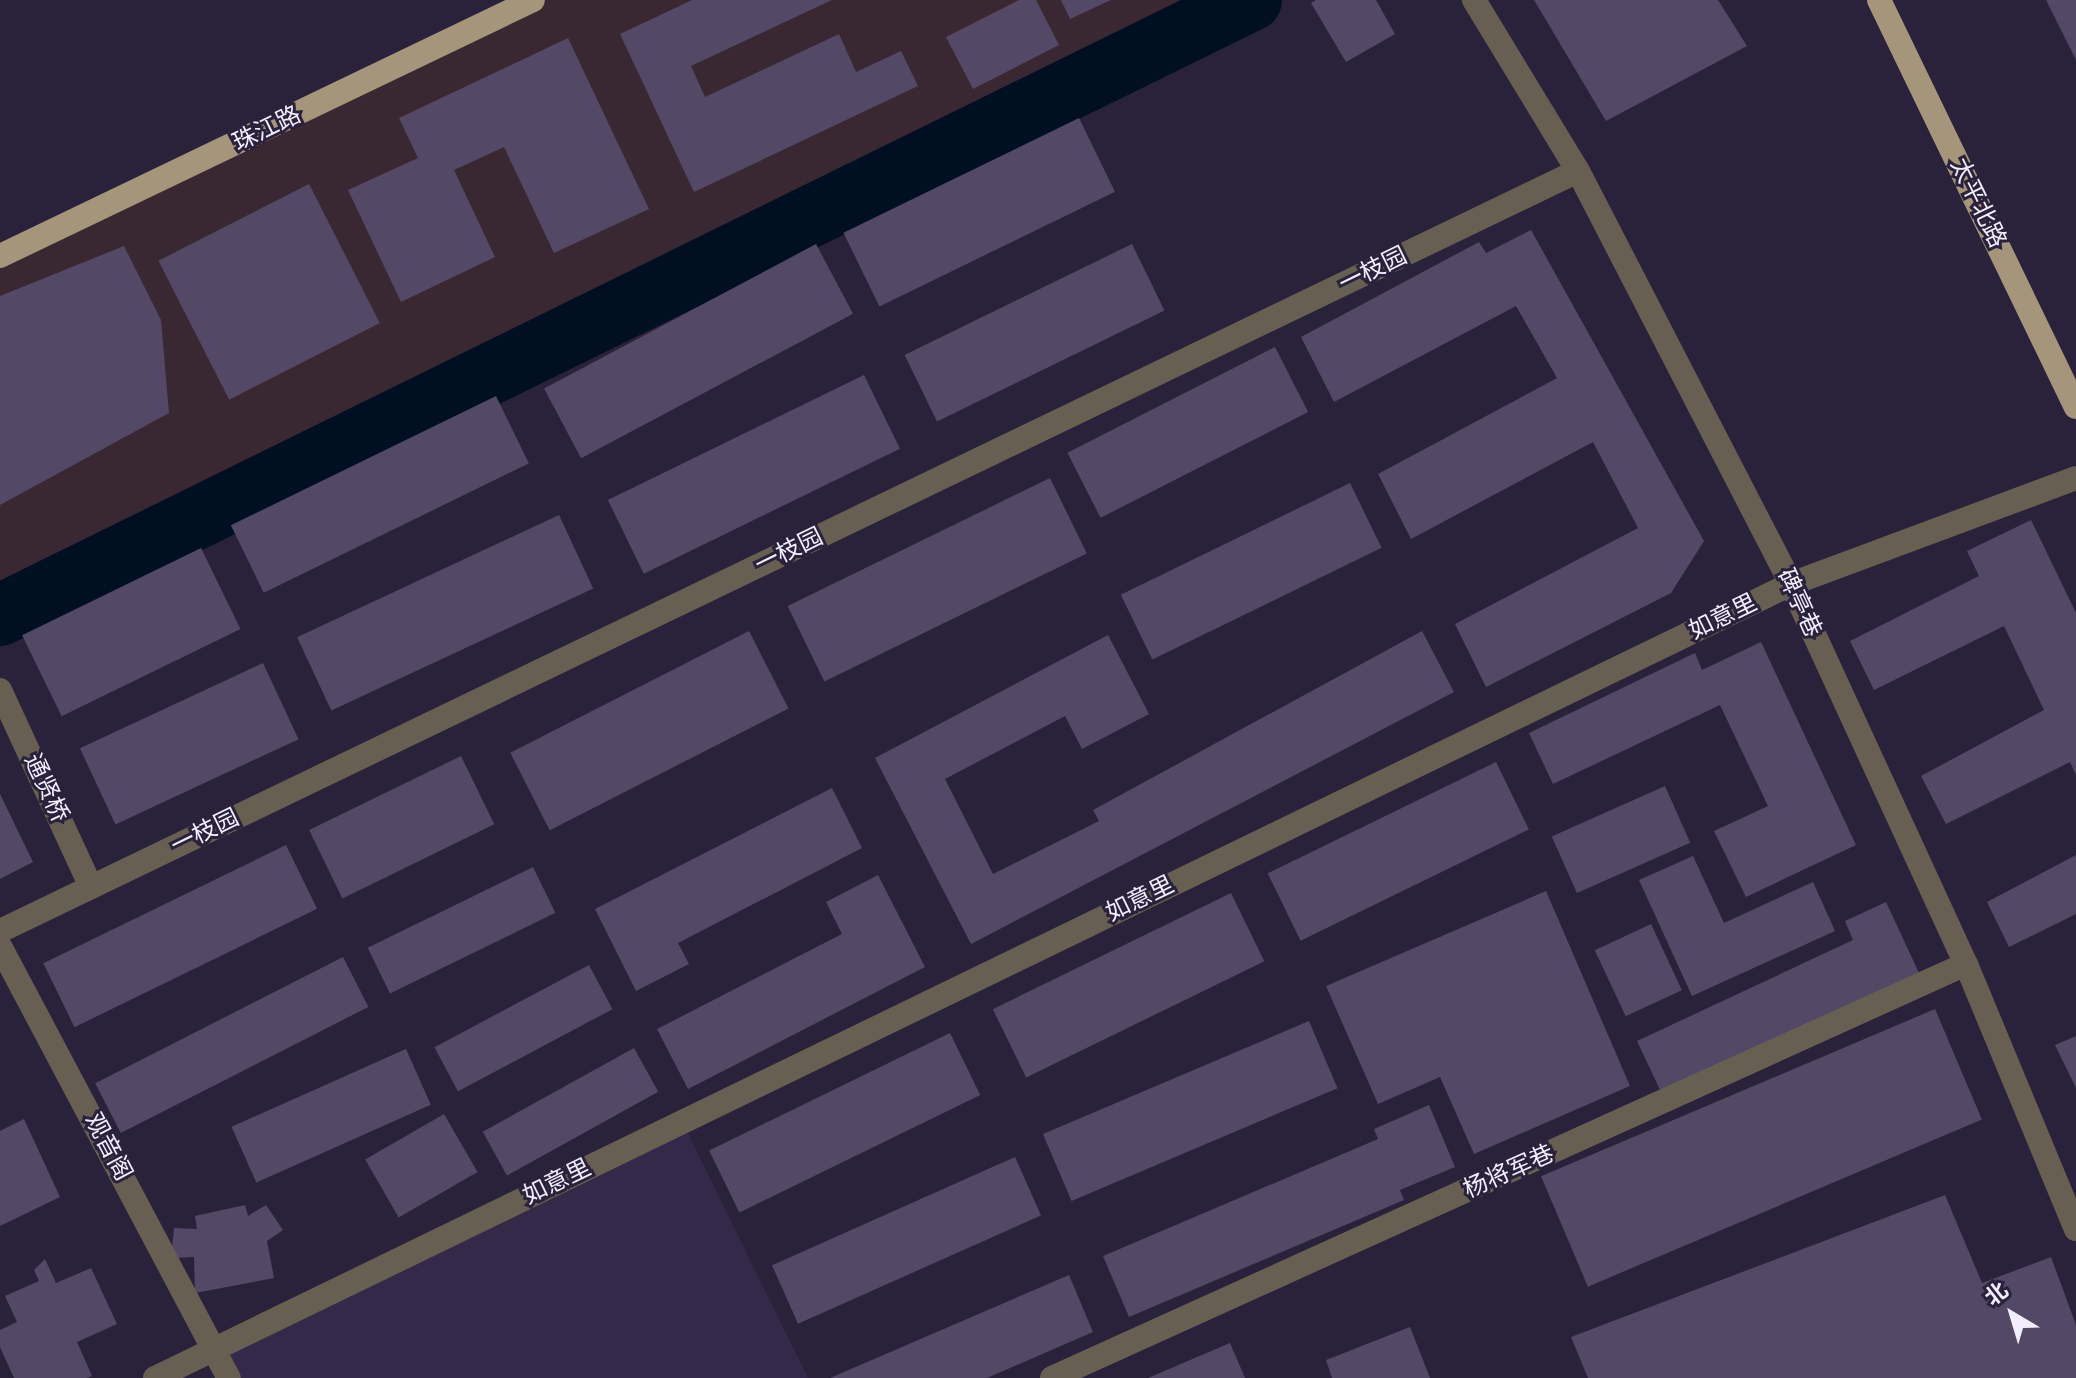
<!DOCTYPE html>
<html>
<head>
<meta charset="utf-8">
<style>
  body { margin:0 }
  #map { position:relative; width:2076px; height:1378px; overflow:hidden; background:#2a213b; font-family:"Sofia Sans Condensed","Noto Sans SC",sans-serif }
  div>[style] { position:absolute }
  .commercial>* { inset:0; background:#392832 }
  .built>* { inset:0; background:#342949 }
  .river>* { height:62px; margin:-31px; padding:0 31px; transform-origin:31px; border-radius:31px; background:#001022 }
  .building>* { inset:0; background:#534967; transform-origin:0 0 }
  .minor>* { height:24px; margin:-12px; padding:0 12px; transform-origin:12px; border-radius:12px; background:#665f52 }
  .major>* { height:24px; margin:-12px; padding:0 12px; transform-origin:12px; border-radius:12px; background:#a5967b }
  span { translate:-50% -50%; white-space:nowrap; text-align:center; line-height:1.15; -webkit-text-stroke:6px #2a213b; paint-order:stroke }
  .street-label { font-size:24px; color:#f2edff }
  .north { position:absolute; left:1972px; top:1274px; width:80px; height:80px; -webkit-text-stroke:6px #2a213b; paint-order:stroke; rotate:322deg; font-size:22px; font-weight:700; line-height:32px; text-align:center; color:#f2edff }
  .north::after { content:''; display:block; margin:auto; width:28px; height:36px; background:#f2edff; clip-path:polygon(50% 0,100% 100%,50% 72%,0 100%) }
</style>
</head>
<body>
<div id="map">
  <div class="commercial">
    <i style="clip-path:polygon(528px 0,1190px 0,0 599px,0 256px)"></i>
  </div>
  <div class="built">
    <i style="clip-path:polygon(682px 1121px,808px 1378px,229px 1378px,215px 1347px)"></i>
  </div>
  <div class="river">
    <i style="left:0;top:615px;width:1394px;rotate:-26.18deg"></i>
  </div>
  <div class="building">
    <i style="clip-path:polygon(692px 0,832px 0,691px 66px,705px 97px,839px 34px,856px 72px,901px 51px,918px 86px,694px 192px,620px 34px)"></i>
    <i style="clip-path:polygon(1019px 0,1036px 0,1059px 45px,973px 89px,946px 37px)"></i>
    <i style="clip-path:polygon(1061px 0,1111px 0,1070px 19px)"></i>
    <i style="clip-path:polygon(1316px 0,1376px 0,1395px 34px,1346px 62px,1311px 3px)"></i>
    <i style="clip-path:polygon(1534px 0,1718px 0,1747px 46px,1606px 121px)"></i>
    <i style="clip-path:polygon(2046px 0,2076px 0,2076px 60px)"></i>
    <i style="clip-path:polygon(568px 38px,649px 209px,554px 253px,504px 147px,454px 170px,495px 257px,401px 302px,348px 190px,418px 158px,399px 118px)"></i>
    <i style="left:1079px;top:118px;width:82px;height:262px;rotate:64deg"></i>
    <i style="left:309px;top:184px;width:156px;height:169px;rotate:63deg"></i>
    <i style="clip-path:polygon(1531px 230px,1704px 541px,1671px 593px,1486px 687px,1455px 624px,1638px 528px,1593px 442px,1411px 539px,1378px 474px,1557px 378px,1516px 306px,1334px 402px,1301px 337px,1479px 242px,1486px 253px)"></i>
    <i style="left:816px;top:244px;width:79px;height:308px;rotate:62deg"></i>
    <i style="left:1132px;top:244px;width:74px;height:253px;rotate:64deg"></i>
    <i style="clip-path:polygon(124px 246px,161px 320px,169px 413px,0 505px,0 296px)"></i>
    <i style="left:1275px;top:347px;width:73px;height:233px;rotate:63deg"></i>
    <i style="left:864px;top:375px;width:82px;height:285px;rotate:64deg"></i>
    <i style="left:496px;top:396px;width:75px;height:295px;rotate:64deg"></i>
    <i style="left:1050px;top:478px;width:84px;height:292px;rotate:64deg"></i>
    <i style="left:1350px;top:483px;width:72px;height:255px;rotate:64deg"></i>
    <i style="left:559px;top:515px;width:81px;height:289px;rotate:65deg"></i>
    <i style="clip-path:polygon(2031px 520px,2076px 613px,2076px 775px,2070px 762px,1946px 824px,1921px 776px,2044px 710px,2004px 626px,1874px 690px,1850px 641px,1979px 576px,1967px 551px)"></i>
    <i style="left:201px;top:548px;width:90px;height:199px;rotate:64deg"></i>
    <i style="left:749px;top:631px;width:87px;height:268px;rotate:63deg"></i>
    <i style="clip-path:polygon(1422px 631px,1454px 692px,971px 944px,875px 758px,1108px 635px,1149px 714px,1082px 749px,1065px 716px,945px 779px,993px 874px,1099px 821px,1093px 810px)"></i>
    <i style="clip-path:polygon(1761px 642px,1856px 845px,1746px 897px,1714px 831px,1768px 806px,1720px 705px,1553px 784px,1529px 733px,1695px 653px,1702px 670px)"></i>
    <i style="left:263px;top:663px;width:84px;height:202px;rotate:65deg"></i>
    <i style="left:461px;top:756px;width:76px;height:169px;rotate:64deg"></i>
    <i style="left:1496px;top:762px;width:75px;height:254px;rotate:64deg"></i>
    <i style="left:1665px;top:786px;width:62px;height:124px;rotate:66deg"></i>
    <i style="clip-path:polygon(832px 788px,862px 848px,678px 943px,689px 964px,636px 991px,595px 909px)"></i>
    <i style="clip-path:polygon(0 794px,33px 862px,0 879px)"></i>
    <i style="left:286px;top:845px;width:71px;height:270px;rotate:64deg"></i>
    <i style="clip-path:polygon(2076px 855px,2076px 914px,2009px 947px,1987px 902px)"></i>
    <i style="clip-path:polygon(1693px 856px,1724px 923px,1813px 882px,1835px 931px,1692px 996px,1639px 880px)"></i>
    <i style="left:533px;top:867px;width:51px;height:184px;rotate:64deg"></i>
    <i style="clip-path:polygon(878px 875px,925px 967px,688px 1089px,657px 1029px,842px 934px,826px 902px)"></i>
    <i style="clip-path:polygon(1546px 891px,1630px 1086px,1474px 1154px,1440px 1077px,1378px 1104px,1326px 986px)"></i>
    <i style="left:1231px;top:893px;width:76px;height:265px;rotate:64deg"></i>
    <i style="clip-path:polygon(1886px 902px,1919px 973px,1662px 1094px,1637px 1041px,1853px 940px,1845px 921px)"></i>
    <i style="left:1651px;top:924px;width:73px;height:62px;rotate:65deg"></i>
    <i style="left:343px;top:957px;width:56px;height:278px;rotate:63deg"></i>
    <i style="left:589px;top:965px;width:50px;height:175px;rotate:62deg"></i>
    <i style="left:1935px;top:1009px;width:120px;height:428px;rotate:67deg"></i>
    <i style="left:1309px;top:1021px;width:73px;height:289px;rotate:67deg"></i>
    <i style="left:950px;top:1033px;width:69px;height:268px;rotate:64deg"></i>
    <i style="clip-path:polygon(2076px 1036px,2076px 1088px,2055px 1045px)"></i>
    <i style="left:634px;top:1048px;width:50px;height:173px;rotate:61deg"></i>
    <i style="left:406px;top:1049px;width:61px;height:191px;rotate:66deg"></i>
    <i style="clip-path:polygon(1429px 1105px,1455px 1167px,1400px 1190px,1404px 1200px,1129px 1317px,1103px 1256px,1378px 1139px,1374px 1129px)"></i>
    <i style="left:444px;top:1114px;width:67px;height:91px;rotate:60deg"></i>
    <i style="clip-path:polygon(24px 1119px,60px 1197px,0 1226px,0 1131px)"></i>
    <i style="left:1015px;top:1157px;width:64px;height:266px;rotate:66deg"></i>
    <i style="clip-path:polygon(1945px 1195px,1982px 1283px,2051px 1257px,2076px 1325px,2076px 1378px,1588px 1378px,1571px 1337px)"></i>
    <i style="clip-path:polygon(245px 1205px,248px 1216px,266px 1205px,283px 1230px,267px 1241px,274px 1278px,195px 1293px,194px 1257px,171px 1258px,174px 1228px,197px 1229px,195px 1216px)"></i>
    <i style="clip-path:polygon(45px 1259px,56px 1283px,91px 1268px,117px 1324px,77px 1342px,92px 1376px,87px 1378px,14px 1378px,0 1347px,0 1330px,17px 1322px,5px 1296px,39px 1281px,34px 1270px)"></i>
    <i style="clip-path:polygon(1069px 1275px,1093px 1332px,987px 1378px,830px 1378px)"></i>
    <i style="clip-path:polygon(1410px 1327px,1430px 1378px,1332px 1378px,1326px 1360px)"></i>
    <i style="clip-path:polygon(1230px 1343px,1245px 1378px,1148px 1378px)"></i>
  </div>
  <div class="minor">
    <i style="left:1474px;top:0;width:200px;rotate:58.7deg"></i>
    <i style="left:1578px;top:171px;width:465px;rotate:62.7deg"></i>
    <i style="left:1791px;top:584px;width:418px;rotate:65.3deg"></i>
    <i style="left:1966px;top:964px;width:287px;rotate:67.5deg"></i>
    <i style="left:0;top:690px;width:217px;rotate:65.2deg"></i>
    <i style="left:0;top:931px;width:1751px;rotate:-25.72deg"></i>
    <i style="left:0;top:946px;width:489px;rotate:62.1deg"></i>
    <i style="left:155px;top:1378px;width:1818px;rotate:-25.89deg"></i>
    <i style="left:1791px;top:584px;width:304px;rotate:-20.4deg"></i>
    <i style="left:1052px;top:1378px;width:1003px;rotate:-24.37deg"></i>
  </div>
  <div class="major">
    <i style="left:1879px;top:0;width:452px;rotate:64.2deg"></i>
    <i style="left:0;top:256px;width:591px;rotate:-25.65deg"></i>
  </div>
  <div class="street-label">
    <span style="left:267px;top:129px;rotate:-26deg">珠江路</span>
    <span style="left:1978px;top:203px;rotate:64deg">太平北路</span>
    <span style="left:1373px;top:270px;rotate:-26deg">一枝园</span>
    <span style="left:789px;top:551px;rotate:-26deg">一枝园</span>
    <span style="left:1799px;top:603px;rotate:65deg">碑亭巷</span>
    <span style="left:1723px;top:617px;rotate:-26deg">如意里</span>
    <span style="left:46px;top:788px;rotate:65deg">通贤桥</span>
    <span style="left:205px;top:832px;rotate:-26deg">一枝园</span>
    <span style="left:1140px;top:899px;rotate:-26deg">如意里</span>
    <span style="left:108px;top:1147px;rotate:62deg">观音阁</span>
    <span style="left:1509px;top:1172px;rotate:-24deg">杨将军巷</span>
    <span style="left:557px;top:1182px;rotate:-26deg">如意里</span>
  </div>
  <div class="north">北</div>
</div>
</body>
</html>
